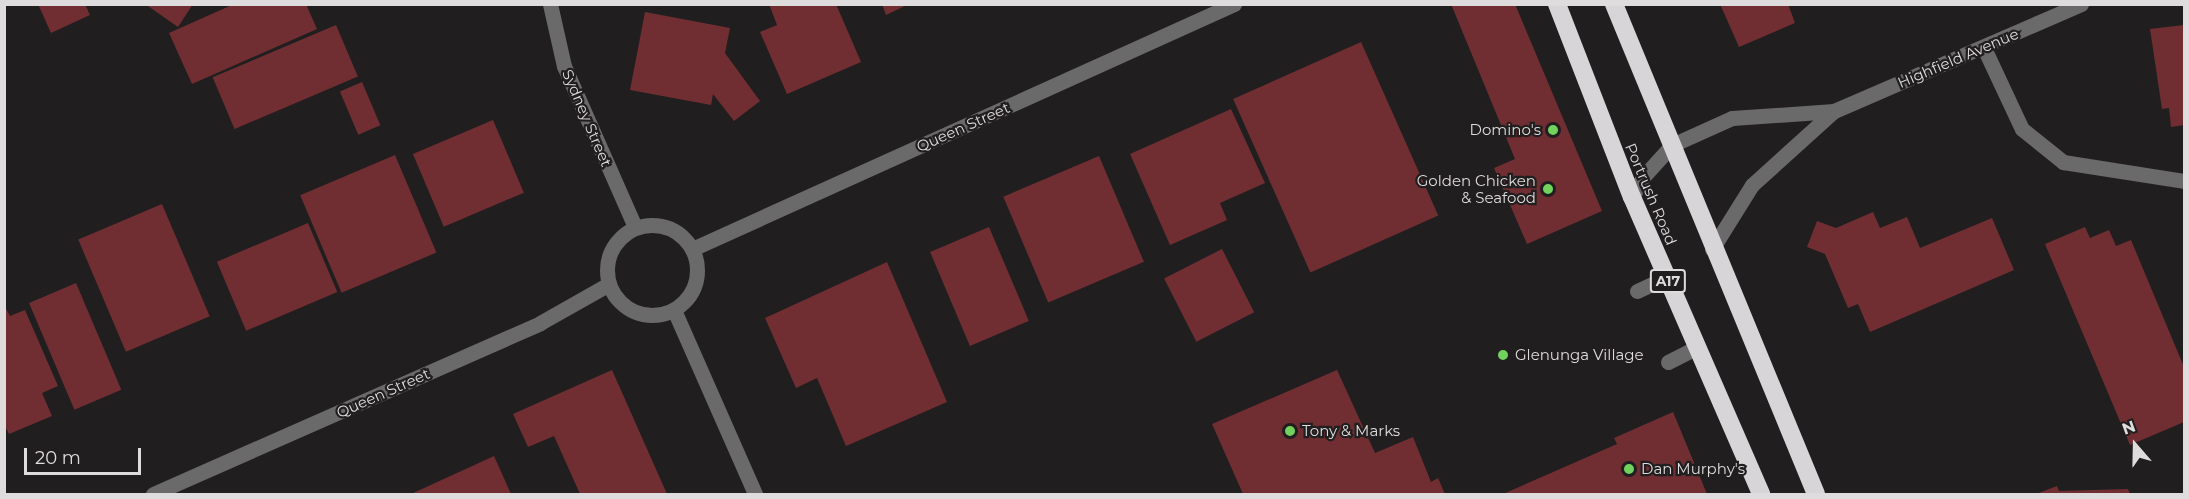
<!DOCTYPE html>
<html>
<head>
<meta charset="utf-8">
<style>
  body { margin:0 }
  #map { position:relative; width:2189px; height:499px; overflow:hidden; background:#211e1f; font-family:Montserrat,sans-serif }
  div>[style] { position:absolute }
  .building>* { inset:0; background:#702e32; transform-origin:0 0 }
  .minor>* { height:15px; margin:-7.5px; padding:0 7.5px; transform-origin:7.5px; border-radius:7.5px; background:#6b6a6b }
  .minor>.ring { margin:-7.5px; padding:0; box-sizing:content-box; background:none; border:15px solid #6b6a6b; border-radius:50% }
  .highway>* { height:18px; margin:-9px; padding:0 9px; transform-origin:9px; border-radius:9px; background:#d8d5d9 }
  .dots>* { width:16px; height:16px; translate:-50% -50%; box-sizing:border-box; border:3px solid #211e1f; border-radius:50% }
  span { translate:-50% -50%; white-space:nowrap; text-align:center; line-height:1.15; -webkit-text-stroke:4.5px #211e1f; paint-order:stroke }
  .shield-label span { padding:2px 4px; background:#211e1f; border:2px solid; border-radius:4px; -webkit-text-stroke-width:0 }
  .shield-label { font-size:14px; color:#dfdcdd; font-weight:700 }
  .street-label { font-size:15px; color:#dfdcdd }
  .poi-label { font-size:15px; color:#dfdcdd }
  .right { translate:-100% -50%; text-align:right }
  .left { translate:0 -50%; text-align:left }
  .frame { position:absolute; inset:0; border:6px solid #dfdcdd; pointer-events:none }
  .north { position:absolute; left:2105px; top:415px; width:60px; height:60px; -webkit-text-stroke:4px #211e1f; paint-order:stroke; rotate:340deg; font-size:16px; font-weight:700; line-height:24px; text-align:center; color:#dfdcdd }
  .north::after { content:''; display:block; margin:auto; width:21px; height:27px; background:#dfdcdd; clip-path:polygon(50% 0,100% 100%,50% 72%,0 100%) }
  .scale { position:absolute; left:24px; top:448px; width:117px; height:27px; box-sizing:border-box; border:3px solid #dfdcdd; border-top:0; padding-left:8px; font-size:18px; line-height:21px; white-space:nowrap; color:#dfdcdd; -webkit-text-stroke:4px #211e1f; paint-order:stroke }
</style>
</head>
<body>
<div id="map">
  <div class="building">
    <i style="clip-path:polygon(38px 4px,85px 4px,90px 15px,51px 33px)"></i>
    <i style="clip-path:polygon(145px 4px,193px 4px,178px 27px)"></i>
    <i style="clip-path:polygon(234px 4px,306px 4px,317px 29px,192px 84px,169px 33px)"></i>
    <i style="clip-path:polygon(769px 4px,836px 4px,861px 62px,787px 94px,760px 32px,777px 25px)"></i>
    <i style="clip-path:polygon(882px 4px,909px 4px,886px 15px)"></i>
    <i style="clip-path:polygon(1451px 4px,1515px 4px,1602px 211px,1527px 244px,1494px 168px,1515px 159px)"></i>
    <i style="clip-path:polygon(1720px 4px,1788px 4px,1795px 23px,1739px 47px)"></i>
    <i style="clip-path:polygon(645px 12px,730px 28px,725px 53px,760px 101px,734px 121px,713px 94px,711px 105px,630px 90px)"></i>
    <i style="left:336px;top:25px;width:56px;height:134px;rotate:67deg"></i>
    <i style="clip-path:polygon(2184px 25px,2184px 125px,2171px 127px,2169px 108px,2162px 109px,2150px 29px)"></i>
    <i style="left:1361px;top:42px;width:190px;height:140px;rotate:66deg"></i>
    <i style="left:362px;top:82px;width:47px;height:24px;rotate:67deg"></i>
    <i style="clip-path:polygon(1231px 109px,1265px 183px,1220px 203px,1227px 220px,1170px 245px,1130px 154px)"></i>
    <i style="left:493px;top:120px;width:79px;height:87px;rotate:67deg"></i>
    <i style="left:395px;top:155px;width:106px;height:103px;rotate:67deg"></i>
    <i style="left:1099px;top:156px;width:115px;height:104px;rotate:67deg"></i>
    <i style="left:162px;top:204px;width:122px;height:91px;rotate:67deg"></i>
    <i style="clip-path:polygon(1873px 212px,1880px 228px,1907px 217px,1920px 248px,1992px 218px,2014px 270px,1870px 332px,1858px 304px,1848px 308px,1825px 254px,1807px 247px,1817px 221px,1836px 228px)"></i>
    <i style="left:308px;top:223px;width:75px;height:99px;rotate:67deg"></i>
    <i style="left:989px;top:227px;width:102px;height:64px;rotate:67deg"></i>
    <i style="clip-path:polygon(2085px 227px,2090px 238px,2109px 230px,2116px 246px,2131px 240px,2184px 367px,2184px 422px,2130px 445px,2045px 244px)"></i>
    <i style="left:1222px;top:249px;width:71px;height:65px;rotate:63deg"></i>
    <i style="clip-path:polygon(887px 262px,947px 402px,846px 446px,817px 378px,796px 388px,765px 318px)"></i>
    <i style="left:76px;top:283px;width:116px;height:51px;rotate:67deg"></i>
    <i style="clip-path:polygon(4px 305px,10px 316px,25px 310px,58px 386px,42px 393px,52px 416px,9px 434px,4px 424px)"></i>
    <i style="clip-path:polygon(612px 370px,667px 494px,580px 494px,554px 436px,528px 447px,513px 414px)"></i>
    <i style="clip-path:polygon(1337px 370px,1375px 453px,1413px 437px,1431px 482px,1438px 478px,1445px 494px,1243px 494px,1212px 424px)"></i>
    <i style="clip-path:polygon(1673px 412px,1707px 494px,1503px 494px,1617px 444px,1614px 438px)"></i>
    <i style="clip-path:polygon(494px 456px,511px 494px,411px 494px)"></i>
    <i style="clip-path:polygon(2057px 486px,2059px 491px,2128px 489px,2130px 494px,2036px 494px)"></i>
  </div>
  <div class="minor">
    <i style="left:550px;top:4px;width:64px;rotate:77.3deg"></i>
    <i style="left:564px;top:66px;width:176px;rotate:66.2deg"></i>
    <i style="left:1984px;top:48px;width:89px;rotate:64.9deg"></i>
    <i style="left:2022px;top:129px;width:53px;rotate:38.8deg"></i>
    <i style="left:2063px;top:162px;width:122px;rotate:8.9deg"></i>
    <i style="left:1632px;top:197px;width:23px;rotate:-61deg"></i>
    <i style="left:1643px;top:177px;width:43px;rotate:-47.8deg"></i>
    <i style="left:1672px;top:145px;width:66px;rotate:-24.2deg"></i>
    <i style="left:1732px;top:118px;width:102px;rotate:-3.9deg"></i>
    <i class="ring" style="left:607px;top:225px;width:75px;height:75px"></i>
    <i style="left:692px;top:249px;width:595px;rotate:-24.32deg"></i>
    <i style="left:1712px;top:249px;width:75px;rotate:-58deg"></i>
    <i style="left:1752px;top:185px;width:110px;rotate:-42.1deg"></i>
    <i style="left:1834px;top:111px;width:269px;rotate:-23.4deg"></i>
    <i style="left:1637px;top:291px;width:33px;rotate:-25deg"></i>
    <i style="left:674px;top:310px;width:201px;rotate:66.2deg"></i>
    <i style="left:1668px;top:362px;width:33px;rotate:-27deg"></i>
    <i style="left:153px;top:494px;width:423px;rotate:-23.8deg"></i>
    <i style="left:540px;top:323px;width:79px;rotate:-29.5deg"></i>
  </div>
  <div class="highway">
    <i style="left:1557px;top:4px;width:207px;rotate:68.8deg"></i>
    <i style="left:1632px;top:197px;width:324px;rotate:66.5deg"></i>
    <i style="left:1614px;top:4px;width:530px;rotate:67.6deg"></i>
  </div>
  <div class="dots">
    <i style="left:1553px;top:130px;background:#72d25e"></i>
    <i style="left:1548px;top:189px;background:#72d25e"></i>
    <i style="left:1503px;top:355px;background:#72d25e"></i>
    <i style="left:1290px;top:431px;background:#72d25e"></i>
    <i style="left:1629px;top:469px;background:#72d25e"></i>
  </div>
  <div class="shield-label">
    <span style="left:1668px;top:281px">A17</span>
  </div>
  <div class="street-label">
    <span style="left:1958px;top:58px;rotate:-23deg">Highfield Avenue</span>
    <span style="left:587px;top:118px;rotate:67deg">Sydney Street</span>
    <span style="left:963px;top:127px;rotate:-24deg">Queen Street</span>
    <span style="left:1651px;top:194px;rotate:67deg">Portrush Road</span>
    <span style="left:383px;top:393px;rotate:-24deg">Queen Street</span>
  </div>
  <div class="poi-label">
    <span class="right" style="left:1541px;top:130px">Domino's</span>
    <span class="right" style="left:1536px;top:189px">Golden Chicken<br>&amp; Seafood</span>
    <span class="left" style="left:1515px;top:355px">Glenunga Village</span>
    <span class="left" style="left:1302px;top:431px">Tony &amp; Marks</span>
    <span class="left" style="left:1641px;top:469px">Dan Murphy's</span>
  </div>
  <div class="frame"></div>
  <div class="north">N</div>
  <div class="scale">20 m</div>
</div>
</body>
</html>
